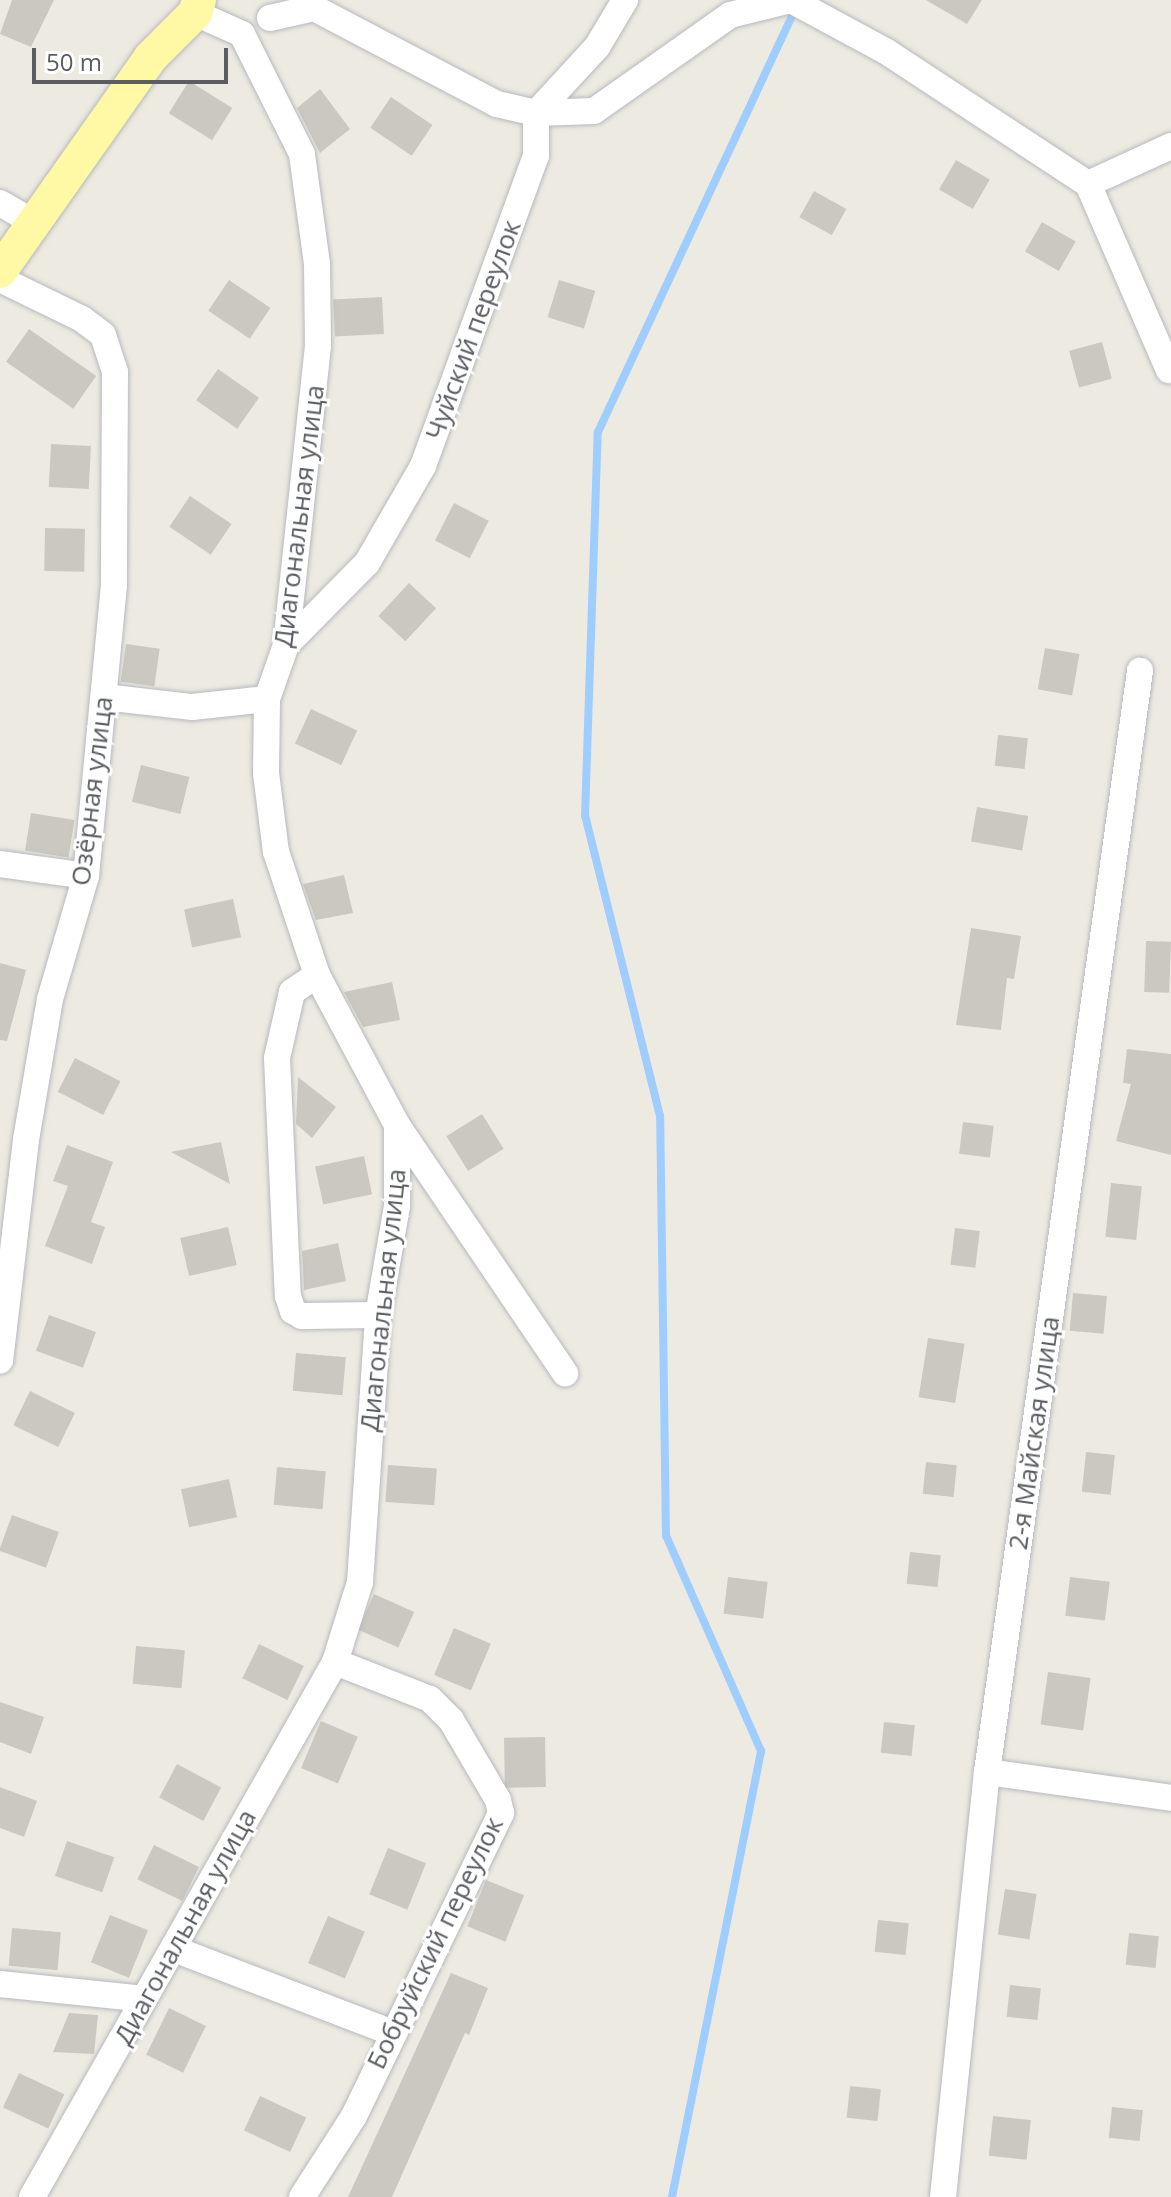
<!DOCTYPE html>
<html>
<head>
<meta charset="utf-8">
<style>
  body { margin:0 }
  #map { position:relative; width:1171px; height:2197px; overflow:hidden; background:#edebe1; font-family:"Open Sans",sans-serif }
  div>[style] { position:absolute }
  .stream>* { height:8px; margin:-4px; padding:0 4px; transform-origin:4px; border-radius:4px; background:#9fcdff }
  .building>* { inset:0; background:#cac8c1; transform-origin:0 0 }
  .roads { filter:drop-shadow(0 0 2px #b7b9be) drop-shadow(0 0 2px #b7b9be) }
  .minor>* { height:26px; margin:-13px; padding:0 13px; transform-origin:13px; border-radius:13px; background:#fff }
  .major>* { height:34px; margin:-17px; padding:0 17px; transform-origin:17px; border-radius:17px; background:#fff8a4 }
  span { translate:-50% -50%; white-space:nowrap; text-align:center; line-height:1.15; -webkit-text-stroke:6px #fff; paint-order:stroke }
  .street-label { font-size:26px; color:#5a5d62 }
  .scale { position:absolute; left:32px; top:48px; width:196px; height:36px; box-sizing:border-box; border:4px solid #5a5d62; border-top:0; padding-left:10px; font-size:24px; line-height:28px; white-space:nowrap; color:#5a5d62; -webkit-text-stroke:6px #fff; paint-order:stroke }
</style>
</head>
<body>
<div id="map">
  <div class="stream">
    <i style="left:672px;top:2197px;width:455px;rotate:-78.7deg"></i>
    <i style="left:761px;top:1751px;width:235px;rotate:-113.8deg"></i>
    <i style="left:666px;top:1536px;width:420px;rotate:-90.8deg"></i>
    <i style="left:660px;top:1116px;width:309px;rotate:-104deg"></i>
    <i style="left:585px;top:816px;width:384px;rotate:-88.1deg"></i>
    <i style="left:598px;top:432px;width:468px;rotate:-65deg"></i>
  </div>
  <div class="building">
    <i style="clip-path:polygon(12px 0,54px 0,31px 47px,0 34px)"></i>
    <i style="clip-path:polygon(926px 0,982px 0,967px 24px)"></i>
    <i style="left:189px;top:81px;width:51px;height:38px;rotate:32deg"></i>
    <i style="clip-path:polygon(320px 89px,350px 129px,320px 153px,297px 108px)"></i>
    <i style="left:391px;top:97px;width:50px;height:37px;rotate:34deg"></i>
    <i style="left:956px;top:160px;width:39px;height:34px;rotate:30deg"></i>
    <i style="left:814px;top:191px;width:37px;height:30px;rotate:29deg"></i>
    <i style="left:1042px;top:222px;width:39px;height:34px;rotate:30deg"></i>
    <i style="left:229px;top:280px;width:50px;height:37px;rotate:34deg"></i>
    <i style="left:559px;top:280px;width:38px;height:39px;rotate:17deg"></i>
    <i style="left:382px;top:297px;width:37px;height:49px;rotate:87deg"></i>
    <i style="left:29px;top:329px;width:82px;height:40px;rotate:35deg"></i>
    <i style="left:1102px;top:342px;width:38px;height:34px;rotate:75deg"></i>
    <i style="left:218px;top:369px;width:50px;height:38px;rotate:35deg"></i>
    <i style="left:51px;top:444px;width:40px;height:43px;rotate:3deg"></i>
    <i style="left:190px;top:496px;width:50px;height:37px;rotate:34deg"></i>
    <i style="left:454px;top:503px;width:39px;height:42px;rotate:27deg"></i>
    <i style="left:45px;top:528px;width:40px;height:43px;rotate:1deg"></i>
    <i style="left:409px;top:583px;width:37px;height:45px;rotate:43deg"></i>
    <i style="left:126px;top:644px;width:34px;height:38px;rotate:8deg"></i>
    <i style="left:1045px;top:648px;width:35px;height:42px;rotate:10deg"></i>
    <i style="left:311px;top:709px;width:51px;height:38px;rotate:25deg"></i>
    <i style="left:998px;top:735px;width:30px;height:31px;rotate:6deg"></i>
    <i style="left:141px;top:765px;width:50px;height:38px;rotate:14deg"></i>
    <i style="left:977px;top:807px;width:52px;height:35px;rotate:10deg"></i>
    <i style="left:31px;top:813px;width:44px;height:38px;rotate:9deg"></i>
    <i style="clip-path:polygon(344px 875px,353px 913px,316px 920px,303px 884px)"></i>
    <i style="left:233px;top:899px;width:39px;height:50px;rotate:78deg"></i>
    <i style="clip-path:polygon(971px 928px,1021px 936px,1014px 979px,1007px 978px,1001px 1030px,956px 1025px)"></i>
    <i style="left:1146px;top:941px;width:25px;height:51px;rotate:2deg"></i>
    <i style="clip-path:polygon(0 963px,26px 970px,7px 1041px,0 1040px)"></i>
    <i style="clip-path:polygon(392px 982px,400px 1020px,363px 1027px,344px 992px)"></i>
    <i style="clip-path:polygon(1127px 1049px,1171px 1054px,1171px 1155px,1116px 1141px,1131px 1084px,1123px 1083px)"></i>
    <i style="left:75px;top:1058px;width:51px;height:38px;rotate:27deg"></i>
    <i style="clip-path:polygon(298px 1077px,336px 1107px,312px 1138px,296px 1124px)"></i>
    <i style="left:482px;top:1114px;width:41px;height:42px;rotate:58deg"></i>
    <i style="left:963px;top:1122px;width:31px;height:32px;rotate:7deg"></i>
    <i style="clip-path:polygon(221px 1142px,230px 1184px,171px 1152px)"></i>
    <i style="clip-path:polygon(67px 1145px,113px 1162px,91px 1222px,105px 1227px,92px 1264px,45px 1246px,68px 1186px,53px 1181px)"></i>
    <i style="left:364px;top:1156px;width:39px;height:50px;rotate:78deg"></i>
    <i style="left:1111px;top:1183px;width:31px;height:54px;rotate:6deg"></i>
    <i style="left:228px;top:1227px;width:39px;height:49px;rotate:77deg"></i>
    <i style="left:955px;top:1228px;width:25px;height:37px;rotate:7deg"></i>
    <i style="clip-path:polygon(338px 1243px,346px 1281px,304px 1290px,302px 1251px)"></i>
    <i style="left:1073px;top:1293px;width:34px;height:38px;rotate:5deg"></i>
    <i style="left:49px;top:1315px;width:50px;height:38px;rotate:20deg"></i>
    <i style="left:928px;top:1338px;width:37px;height:60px;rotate:9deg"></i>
    <i style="left:296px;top:1353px;width:50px;height:38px;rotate:5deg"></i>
    <i style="left:30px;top:1391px;width:50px;height:38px;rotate:26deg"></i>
    <i style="left:1086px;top:1452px;width:29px;height:40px;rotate:6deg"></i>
    <i style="left:926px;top:1462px;width:31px;height:32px;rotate:6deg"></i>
    <i style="left:388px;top:1465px;width:49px;height:37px;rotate:4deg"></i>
    <i style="left:277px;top:1467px;width:49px;height:38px;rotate:5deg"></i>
    <i style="left:229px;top:1479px;width:39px;height:49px;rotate:78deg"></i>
    <i style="left:12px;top:1515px;width:50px;height:38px;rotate:20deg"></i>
    <i style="left:910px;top:1552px;width:31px;height:32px;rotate:6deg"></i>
    <i style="left:728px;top:1577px;width:40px;height:37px;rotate:7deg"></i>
    <i style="left:1070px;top:1577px;width:40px;height:39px;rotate:7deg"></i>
    <i style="left:374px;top:1594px;width:44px;height:39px;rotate:24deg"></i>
    <i style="left:454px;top:1628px;width:40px;height:51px;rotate:23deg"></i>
    <i style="left:259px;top:1644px;width:50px;height:38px;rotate:26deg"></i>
    <i style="left:136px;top:1646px;width:49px;height:38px;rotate:5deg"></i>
    <i style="left:1048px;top:1672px;width:43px;height:53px;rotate:8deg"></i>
    <i style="clip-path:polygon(0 1702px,44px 1717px,31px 1754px,0 1742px)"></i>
    <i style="left:321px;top:1721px;width:40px;height:51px;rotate:23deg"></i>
    <i style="left:884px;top:1722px;width:31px;height:31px;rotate:6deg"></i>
    <i style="left:545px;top:1737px;width:50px;height:41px;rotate:89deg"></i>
    <i style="left:177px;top:1764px;width:50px;height:38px;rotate:28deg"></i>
    <i style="clip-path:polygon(0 1787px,37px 1801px,24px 1837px,0 1828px)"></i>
    <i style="left:67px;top:1841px;width:50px;height:37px;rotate:19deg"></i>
    <i style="left:154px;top:1845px;width:50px;height:38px;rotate:26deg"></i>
    <i style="left:388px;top:1848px;width:41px;height:50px;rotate:22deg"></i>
    <i style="left:486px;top:1880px;width:41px;height:50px;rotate:22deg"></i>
    <i style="left:1005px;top:1889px;width:32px;height:46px;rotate:9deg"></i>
    <i style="left:110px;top:1915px;width:41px;height:51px;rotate:22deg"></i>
    <i style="left:328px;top:1916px;width:40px;height:51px;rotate:23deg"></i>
    <i style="left:878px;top:1920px;width:31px;height:32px;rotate:6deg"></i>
    <i style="left:12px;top:1928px;width:49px;height:38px;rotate:5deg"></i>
    <i style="left:1129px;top:1933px;width:30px;height:32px;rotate:6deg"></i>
    <i style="clip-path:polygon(451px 1973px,488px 1988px,469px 2035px,465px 2033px,392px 2197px,348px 2197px)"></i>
    <i style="left:1010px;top:1985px;width:31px;height:32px;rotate:6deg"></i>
    <i style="left:169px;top:2008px;width:41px;height:52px;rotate:26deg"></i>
    <i style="clip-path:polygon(69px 2013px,98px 2015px,94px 2054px,53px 2052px)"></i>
    <i style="left:19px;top:2073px;width:50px;height:38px;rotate:25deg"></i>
    <i style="left:850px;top:2086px;width:31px;height:32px;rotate:6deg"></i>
    <i style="left:260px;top:2096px;width:51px;height:38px;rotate:25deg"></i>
    <i style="left:1112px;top:2107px;width:31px;height:31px;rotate:6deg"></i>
    <i style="left:993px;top:2116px;width:38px;height:40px;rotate:6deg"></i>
  </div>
  <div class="roads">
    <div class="minor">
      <i style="left:270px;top:18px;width:45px;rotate:-12.8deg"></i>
      <i style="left:314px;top:8px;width:207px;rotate:27.7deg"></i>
      <i style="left:497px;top:104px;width:40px;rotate:13deg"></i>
      <i style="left:536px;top:113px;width:58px;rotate:-2deg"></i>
      <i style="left:594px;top:111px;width:166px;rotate:-35.2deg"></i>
      <i style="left:730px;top:15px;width:63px;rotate:-13.8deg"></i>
      <i style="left:791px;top:0;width:109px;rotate:28.4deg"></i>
      <i style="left:887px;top:52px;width:240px;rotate:33.3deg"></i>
      <i style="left:1088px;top:184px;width:91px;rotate:-24.6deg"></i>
      <i style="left:1088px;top:184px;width:203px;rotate:66.5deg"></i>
      <i style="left:0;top:203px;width:39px;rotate:30deg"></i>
      <i style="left:0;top:279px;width:91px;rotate:26deg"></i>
      <i style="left:82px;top:319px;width:26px;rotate:37deg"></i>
      <i style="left:103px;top:335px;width:39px;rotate:72deg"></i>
      <i style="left:115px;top:372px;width:213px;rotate:90.3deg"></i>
      <i style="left:114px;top:585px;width:292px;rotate:95.5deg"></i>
      <i style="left:86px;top:876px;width:128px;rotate:106.3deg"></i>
      <i style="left:50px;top:999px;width:143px;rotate:99.7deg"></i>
      <i style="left:26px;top:1140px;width:222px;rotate:96.7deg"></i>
      <i style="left:286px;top:645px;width:115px;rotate:-45.4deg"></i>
      <i style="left:367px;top:563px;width:112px;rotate:-60deg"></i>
      <i style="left:423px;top:466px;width:330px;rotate:-70deg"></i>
      <i style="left:536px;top:156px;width:43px;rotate:-90deg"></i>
      <i style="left:536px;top:113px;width:90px;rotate:-47.3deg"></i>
      <i style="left:597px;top:47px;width:55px;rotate:-59.2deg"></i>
      <i style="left:104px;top:697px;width:89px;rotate:6.5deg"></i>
      <i style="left:192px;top:707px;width:75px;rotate:-6.1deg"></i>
      <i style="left:0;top:864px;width:87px;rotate:7.9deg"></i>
      <i style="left:317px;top:975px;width:30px;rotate:146deg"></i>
      <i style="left:292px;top:992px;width:68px;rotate:102.8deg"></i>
      <i style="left:277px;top:1058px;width:238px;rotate:87.4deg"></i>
      <i style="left:288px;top:1296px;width:16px;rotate:72deg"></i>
      <i style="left:293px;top:1311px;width:10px;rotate:29deg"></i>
      <i style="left:302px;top:1316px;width:76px;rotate:-0.8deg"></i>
      <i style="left:397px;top:1125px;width:300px;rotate:55.9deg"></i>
      <i style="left:987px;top:1772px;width:186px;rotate:8deg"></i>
      <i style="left:174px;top:1949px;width:231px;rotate:21deg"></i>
      <i style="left:0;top:1984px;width:145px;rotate:5.9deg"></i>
      <i style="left:32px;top:2197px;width:615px;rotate:-60.47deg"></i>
      <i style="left:335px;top:1662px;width:84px;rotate:-72.6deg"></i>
      <i style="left:360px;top:1582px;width:268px;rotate:-86.1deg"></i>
      <i style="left:378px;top:1315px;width:111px;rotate:-80.1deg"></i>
      <i style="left:397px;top:1206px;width:81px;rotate:-90deg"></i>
      <i style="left:397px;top:1125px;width:170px;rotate:-118.1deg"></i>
      <i style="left:317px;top:975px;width:130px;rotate:-108.4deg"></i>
      <i style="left:276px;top:852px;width:80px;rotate:-97.2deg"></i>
      <i style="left:266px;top:773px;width:74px;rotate:-89.2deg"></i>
      <i style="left:267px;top:699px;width:57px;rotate:-70.6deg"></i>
      <i style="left:286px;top:645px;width:301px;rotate:-83.9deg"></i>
      <i style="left:318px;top:346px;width:82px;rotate:-90.7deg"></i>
      <i style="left:317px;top:264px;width:111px;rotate:-97.8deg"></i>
      <i style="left:302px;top:154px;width:134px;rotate:-116.6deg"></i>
      <i style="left:242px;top:34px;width:51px;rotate:-155.9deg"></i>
      <i style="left:302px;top:2197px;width:96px;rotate:-57.3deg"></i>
      <i style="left:354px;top:2116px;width:337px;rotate:-64.1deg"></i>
      <i style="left:501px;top:1813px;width:13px;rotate:-103deg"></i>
      <i style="left:498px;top:1800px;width:93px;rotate:-120.4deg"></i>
      <i style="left:451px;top:1720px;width:30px;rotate:-135deg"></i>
      <i style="left:430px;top:1699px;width:102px;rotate:-158.7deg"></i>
      <i style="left:943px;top:2197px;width:427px;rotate:-84.1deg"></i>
      <i style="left:987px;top:1772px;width:1112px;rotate:-82.09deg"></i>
    </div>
    <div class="major">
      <i style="left:0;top:271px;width:261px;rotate:-54.8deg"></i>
      <i style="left:150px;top:58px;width:64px;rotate:-45deg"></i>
      <i style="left:195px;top:13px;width:14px;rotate:-73deg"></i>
    </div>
  </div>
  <div class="street-label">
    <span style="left:473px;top:330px;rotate:-70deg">Чуйский переулок</span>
    <span style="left:299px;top:516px;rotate:-83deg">Диагональная улица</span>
    <span style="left:92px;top:791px;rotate:-83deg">Озёрная улица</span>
    <span style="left:383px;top:1300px;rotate:-84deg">Диагональная улица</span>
    <span style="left:1034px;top:1433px;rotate:-82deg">2-я Майская улица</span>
    <span style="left:185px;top:1927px;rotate:-61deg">Диагональная улица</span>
    <span style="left:435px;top:1943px;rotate:-64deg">Бобруйский переулок</span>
  </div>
  <div class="scale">50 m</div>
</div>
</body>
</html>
